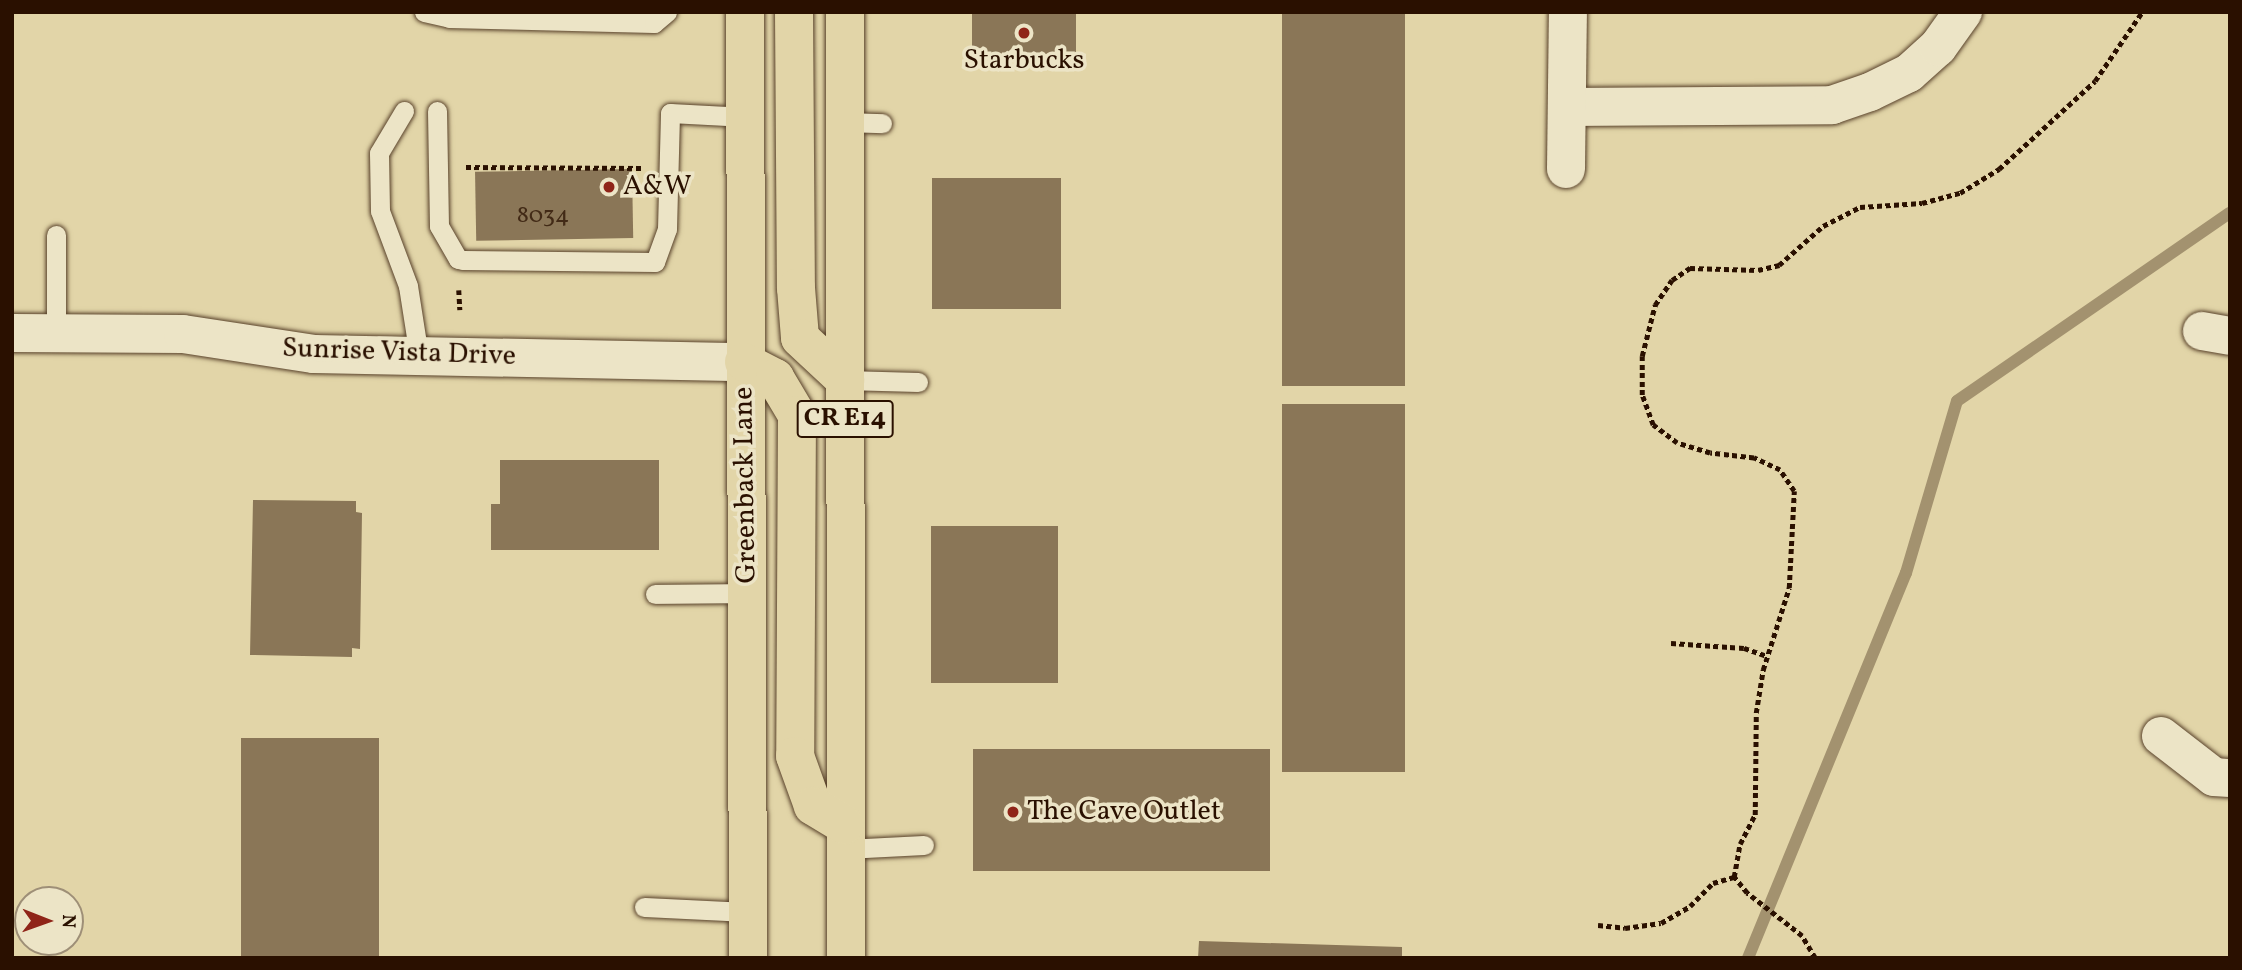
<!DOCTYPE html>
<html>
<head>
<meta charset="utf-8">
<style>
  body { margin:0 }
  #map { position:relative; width:2242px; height:970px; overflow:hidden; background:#e2d5a8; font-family:Vollkorn,serif }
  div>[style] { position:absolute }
  .stream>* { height:12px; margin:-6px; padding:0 6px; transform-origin:6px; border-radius:6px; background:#a3926f }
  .building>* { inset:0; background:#8a7657; transform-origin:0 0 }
  .path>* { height:4.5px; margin-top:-2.25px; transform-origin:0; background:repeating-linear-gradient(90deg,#2a1000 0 5px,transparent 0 8.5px) }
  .roads { filter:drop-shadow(0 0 2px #58412a) drop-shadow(0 0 2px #58412a) }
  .lane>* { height:19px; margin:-9.5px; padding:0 9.5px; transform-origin:9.5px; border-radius:9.5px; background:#ece4c6 }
  .street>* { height:38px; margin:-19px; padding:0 19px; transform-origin:19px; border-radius:19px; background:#ece4c6 }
  .primary>* { height:38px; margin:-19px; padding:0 19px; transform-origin:19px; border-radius:19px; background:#e2d5a8 }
  .dots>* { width:19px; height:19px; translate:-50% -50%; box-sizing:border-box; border:4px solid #ece4c6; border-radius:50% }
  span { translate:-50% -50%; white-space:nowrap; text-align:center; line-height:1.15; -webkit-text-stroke:7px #ece4c6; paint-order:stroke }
  .number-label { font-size:24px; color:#422a16 }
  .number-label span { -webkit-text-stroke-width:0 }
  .shield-label span { padding:2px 5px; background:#ece4c6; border:2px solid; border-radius:5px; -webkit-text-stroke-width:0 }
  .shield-label { font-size:26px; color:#2a1000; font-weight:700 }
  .poi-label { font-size:28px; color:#2a1000 }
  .left { translate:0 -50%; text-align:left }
  .street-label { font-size:28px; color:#2a1000 }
  .frame { position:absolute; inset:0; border:14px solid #2a1000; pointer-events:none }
  .north { position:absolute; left:14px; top:886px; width:70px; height:70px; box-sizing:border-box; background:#ece4c6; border:2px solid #9e8f77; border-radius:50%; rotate:91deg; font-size:19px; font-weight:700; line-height:28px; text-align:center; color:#2a1000 }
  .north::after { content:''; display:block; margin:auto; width:24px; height:32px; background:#8f2418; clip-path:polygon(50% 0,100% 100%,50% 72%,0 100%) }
</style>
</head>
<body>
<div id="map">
  <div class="stream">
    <i style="left:1748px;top:958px;width:416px;rotate:-67.7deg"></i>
    <i style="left:1906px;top:573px;width:179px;rotate:-73.5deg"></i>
    <i style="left:1957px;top:401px;width:331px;rotate:-34.6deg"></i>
  </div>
  <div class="building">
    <i style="left:972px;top:12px;width:104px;height:42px"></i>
    <i style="left:1282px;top:12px;width:123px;height:374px"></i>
    <i style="left:632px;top:169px;width:69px;height:157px;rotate:89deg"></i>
    <i style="left:932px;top:178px;width:129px;height:131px"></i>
    <i style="left:1282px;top:404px;width:123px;height:368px"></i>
    <i style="clip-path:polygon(500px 460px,659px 460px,659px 550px,491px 550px,491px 504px,500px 504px)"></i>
    <i style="clip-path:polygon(253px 500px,356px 501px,356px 512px,362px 513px,360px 649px,352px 648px,352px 657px,250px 655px)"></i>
    <i style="left:931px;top:526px;width:127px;height:157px"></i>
    <i style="left:379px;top:738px;width:220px;height:138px;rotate:90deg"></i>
    <i style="left:973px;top:749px;width:297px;height:122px"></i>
    <i style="clip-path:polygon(1199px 941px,1402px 947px,1402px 958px,1198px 958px)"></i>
  </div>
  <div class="path">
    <i style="left:466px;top:167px;width:176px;rotate:0.3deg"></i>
    <i style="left:459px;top:290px;width:20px;rotate:87deg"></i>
    <i style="left:1671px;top:643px;width:73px;rotate:3.9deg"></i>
    <i style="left:1744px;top:648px;width:24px;rotate:19deg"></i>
    <i style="left:1598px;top:925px;width:27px;rotate:6deg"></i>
    <i style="left:1625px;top:928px;width:36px;rotate:-8deg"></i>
    <i style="left:1661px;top:923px;width:34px;rotate:-30deg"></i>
    <i style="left:1690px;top:906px;width:33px;rotate:-45deg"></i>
    <i style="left:1713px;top:883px;width:22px;rotate:-16deg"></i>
    <i style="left:1815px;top:958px;width:26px;rotate:-121deg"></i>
    <i style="left:1802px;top:936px;width:70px;rotate:-142deg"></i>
    <i style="left:1747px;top:893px;width:21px;rotate:-129deg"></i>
    <i style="left:1734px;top:877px;width:34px;rotate:-80deg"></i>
    <i style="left:1740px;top:844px;width:33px;rotate:-63deg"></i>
    <i style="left:1755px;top:815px;width:102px;rotate:-89.4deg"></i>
    <i style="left:1756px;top:713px;width:44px;rotate:-80.8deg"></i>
    <i style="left:1763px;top:670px;width:86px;rotate:-72.4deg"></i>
    <i style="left:1789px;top:588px;width:97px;rotate:-87deg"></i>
    <i style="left:1794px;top:491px;width:25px;rotate:-124deg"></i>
    <i style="left:1780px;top:470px;width:29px;rotate:-155deg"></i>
    <i style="left:1754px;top:458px;width:44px;rotate:-173.5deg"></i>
    <i style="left:1710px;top:453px;width:34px;rotate:-163deg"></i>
    <i style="left:1677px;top:443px;width:30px;rotate:-143deg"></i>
    <i style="left:1653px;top:425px;width:32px;rotate:-110deg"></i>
    <i style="left:1642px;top:395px;width:39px;rotate:-90deg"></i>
    <i style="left:1642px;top:356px;width:53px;rotate:-75.7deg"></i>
    <i style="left:1655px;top:305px;width:30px;rotate:-56deg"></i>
    <i style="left:1672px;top:280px;width:22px;rotate:-34deg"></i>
    <i style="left:1690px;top:268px;width:68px;rotate:1.7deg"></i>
    <i style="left:1758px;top:270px;width:22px;rotate:-13deg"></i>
    <i style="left:1779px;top:265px;width:59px;rotate:-41.6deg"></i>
    <i style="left:1823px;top:226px;width:42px;rotate:-27.2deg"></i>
    <i style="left:1860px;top:207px;width:62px;rotate:-3.7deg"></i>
    <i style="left:1922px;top:203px;width:39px;rotate:-15deg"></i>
    <i style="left:1960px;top:193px;width:46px;rotate:-31.6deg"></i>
    <i style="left:1999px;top:169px;width:130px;rotate:-42.5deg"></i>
    <i style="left:2095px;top:81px;width:83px;rotate:-55.7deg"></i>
  </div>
  <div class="roads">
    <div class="lane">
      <i style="left:424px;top:12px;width:26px;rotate:13deg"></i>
      <i style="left:449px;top:18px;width:205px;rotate:1.4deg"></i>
      <i style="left:654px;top:23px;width:17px;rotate:-40deg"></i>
      <i style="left:404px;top:111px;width:49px;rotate:120.8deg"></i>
      <i style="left:379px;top:153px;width:58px;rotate:89deg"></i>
      <i style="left:380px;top:211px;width:80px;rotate:69.5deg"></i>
      <i style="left:408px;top:286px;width:71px;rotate:81.1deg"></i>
      <i style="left:437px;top:111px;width:115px;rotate:89deg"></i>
      <i style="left:439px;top:226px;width:38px;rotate:60deg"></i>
      <i style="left:458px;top:259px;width:5px;rotate:11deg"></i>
      <i style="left:463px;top:260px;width:192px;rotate:0.6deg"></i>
      <i style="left:655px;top:262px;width:35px;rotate:-70deg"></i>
      <i style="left:667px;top:229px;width:116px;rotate:-88.5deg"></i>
      <i style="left:670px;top:113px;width:76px;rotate:3deg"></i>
      <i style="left:846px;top:122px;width:36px;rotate:2deg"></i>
      <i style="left:56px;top:235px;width:98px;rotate:90deg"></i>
      <i style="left:845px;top:380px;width:73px;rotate:1.6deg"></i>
      <i style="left:655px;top:594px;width:92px;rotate:-0.6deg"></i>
      <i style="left:845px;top:849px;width:79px;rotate:-2.9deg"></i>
      <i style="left:644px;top:907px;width:104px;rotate:2.8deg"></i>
    </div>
    <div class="street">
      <i style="left:1567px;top:107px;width:265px;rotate:-0.4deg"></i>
      <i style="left:1832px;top:105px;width:40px;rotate:-18.9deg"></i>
      <i style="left:1870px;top:92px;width:43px;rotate:-26deg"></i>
      <i style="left:1909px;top:73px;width:39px;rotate:-42deg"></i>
      <i style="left:1938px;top:47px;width:43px;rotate:-54.5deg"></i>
      <i style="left:1566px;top:169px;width:157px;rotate:-89.3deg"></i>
      <i style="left:2202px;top:331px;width:28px;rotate:10deg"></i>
      <i style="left:12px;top:333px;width:171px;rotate:0.3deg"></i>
      <i style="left:183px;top:334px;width:133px;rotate:8.7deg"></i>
      <i style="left:314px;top:354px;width:430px;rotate:1.1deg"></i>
      <i style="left:2161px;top:736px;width:67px;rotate:37.7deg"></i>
      <i style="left:2214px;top:777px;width:16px;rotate:4deg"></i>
    </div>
    <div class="primary">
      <i style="left:745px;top:12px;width:946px;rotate:89.82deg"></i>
      <i style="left:794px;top:12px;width:276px;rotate:89.6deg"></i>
      <i style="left:796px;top:288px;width:50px;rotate:85.4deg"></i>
      <i style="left:800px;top:338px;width:62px;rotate:43deg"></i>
      <i style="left:845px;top:12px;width:946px;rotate:89.94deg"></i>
      <i style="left:744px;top:362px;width:35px;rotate:27deg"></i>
      <i style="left:775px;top:378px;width:43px;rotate:59.3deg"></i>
      <i style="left:797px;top:415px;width:341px;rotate:90.3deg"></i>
      <i style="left:795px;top:756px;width:53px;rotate:70.2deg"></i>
      <i style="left:813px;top:806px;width:37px;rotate:31deg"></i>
    </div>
  </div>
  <div class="dots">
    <i style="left:1024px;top:33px;background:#8f2418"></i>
    <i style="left:609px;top:187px;background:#8f2418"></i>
    <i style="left:1013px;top:812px;background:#8f2418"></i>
  </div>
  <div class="number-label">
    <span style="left:543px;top:217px">8034</span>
  </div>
  <div class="shield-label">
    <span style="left:845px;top:419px">CR E14</span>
  </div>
  <div class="poi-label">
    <span style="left:1024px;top:61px">Starbucks</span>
    <span class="left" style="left:623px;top:187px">A&amp;W</span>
    <span class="left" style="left:1027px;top:812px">The Cave Outlet</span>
  </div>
  <div class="street-label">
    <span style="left:399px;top:353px;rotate:2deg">Sunrise Vista Drive</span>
    <span style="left:746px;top:485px;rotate:-91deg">Greenback Lane</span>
  </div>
  <div class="frame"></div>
  <div class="north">N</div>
</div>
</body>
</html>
